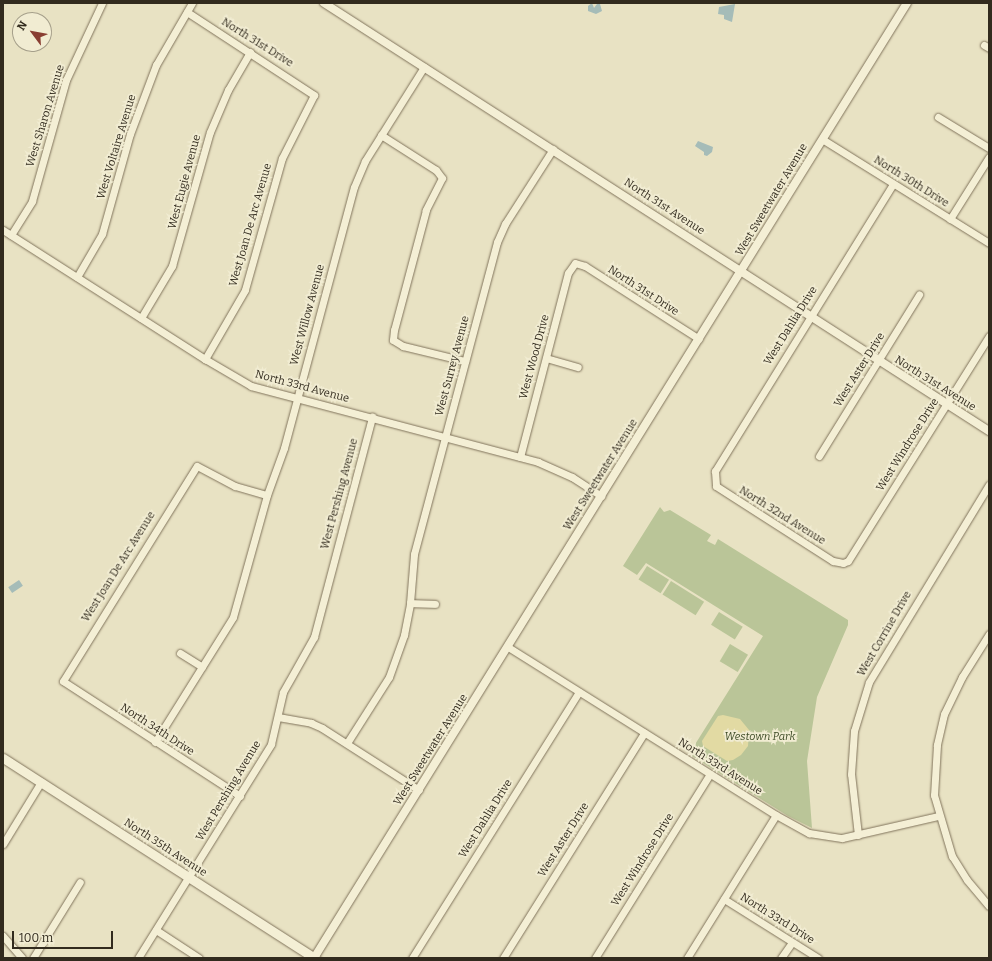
<!DOCTYPE html>
<html>
<head>
<meta charset="utf-8">
<style>
  body { margin:0 }
  #map { position:relative; width:992px; height:961px; overflow:hidden; background:#e8e2c3; font-family:Bitter,serif }
  div>[style] { position:absolute }
  .green>* { inset:0; background:#bac598; transform-origin:0 0 }
  .sand>* { inset:0; background:#e2daa3 }
  .water>* { inset:0; background:#a5bcb8; transform-origin:0 0 }
  .roads { filter:drop-shadow(0 0 1px #81745c) drop-shadow(0 0 1px #81745c) }
  .minor>* { height:7px; margin:-3.5px; padding:0 3.5px; transform-origin:3.5px; border-radius:3.5px; background:#f4efd5 }
  .tertiary>* { height:8px; margin:-4px; padding:0 4px; transform-origin:4px; border-radius:4px; background:#f4efd5 }
  .secondary>* { height:9px; margin:-4.5px; padding:0 4.5px; transform-origin:4.5px; border-radius:4.5px; background:#f4efd5 }
  span { translate:-50% -50%; white-space:nowrap; text-align:center; line-height:1.15; -webkit-text-stroke:3.5px #f1ecd2; paint-order:stroke }
  .street-label { font-size:11px; color:#322b1e }
  .park-label { font-size:11px; color:#3e4c27; font-style:italic }
  .frame { position:absolute; inset:0; border:4px solid #322b1e; pointer-events:none }
  .north { position:absolute; left:12px; top:12px; width:40px; height:40px; box-sizing:border-box; background:#f1ecd2; border:1px solid #a59f8a; border-radius:50%; rotate:302deg; font-size:11px; font-weight:700; line-height:16px; text-align:center; color:#322b1e }
  .north::after { content:''; display:block; margin:auto; width:14px; height:18px; background:#893e32; clip-path:polygon(50% 0,100% 100%,50% 72%,0 100%) }
  .scale { position:absolute; left:12px; top:931px; width:101px; height:18px; box-sizing:border-box; border:2px solid #322b1e; border-top:0; padding-left:5px; font-size:12px; line-height:14px; white-space:nowrap; color:#322b1e; -webkit-text-stroke:3px #f1ecd2; paint-order:stroke }
</style>
</head>
<body>
<div id="map">
  <div class="green">
    <i style="clip-path:polygon(660px 507px,664px 512px,670px 510px,711px 535px,707px 541px,715px 545px,718px 539px,848px 620px,848px 625px,817px 697px,807px 761px,812px 828px,788px 816px,689px 754px,763px 636px,646px 563px,637px 575px,623px 566px)"></i>
    <i style="left:647px;top:566px;width:26px;height:16px;rotate:32deg"></i>
    <i style="left:671px;top:581px;width:39px;height:16px;rotate:32deg"></i>
    <i style="left:719px;top:612px;width:28px;height:15px;rotate:32deg"></i>
    <i style="left:730px;top:644px;width:21px;height:20px;rotate:31deg"></i>
  </div>
  <div class="sand">
    <i style="clip-path:polygon(723px 715px,740px 719px,749px 730px,748px 746px,741px 755px,733px 760px,727px 761px,703px 746px,702px 741px,718px 716px)"></i>
  </div>
  <div class="water">
    <i style="clip-path:polygon(592px 3px,594px 8px,597px 4px,600px 4px,602px 11px,596px 14px,588px 11px,588px 6px)"></i>
    <i style="clip-path:polygon(735px 4px,732px 22px,724px 19px,724px 15px,718px 14px,719px 7px)"></i>
    <i style="clip-path:polygon(698px 141px,713px 147px,712px 152px,707px 156px,704px 155px,704px 152px,695px 146px)"></i>
    <i style="left:19px;top:580px;width:7px;height:13px;rotate:56deg"></i>
  </div>
  <div class="roads">
    <div class="minor">
      <i style="left:187px;top:12px;width:152px;rotate:33.2deg"></i>
      <i style="left:314px;top:95px;width:71px;rotate:116.9deg"></i>
      <i style="left:282px;top:158px;width:137px;rotate:105.7deg"></i>
      <i style="left:245px;top:290px;width:80px;rotate:120.1deg"></i>
      <i style="left:984px;top:45px;width:6px;rotate:31deg"></i>
      <i style="left:938px;top:117px;width:60px;rotate:31.3deg"></i>
      <i style="left:381px;top:135px;width:65px;rotate:32.5deg"></i>
      <i style="left:436px;top:170px;width:10px;rotate:53deg"></i>
      <i style="left:442px;top:178px;width:36px;rotate:117deg"></i>
      <i style="left:426px;top:210px;width:124px;rotate:104.9deg"></i>
      <i style="left:394px;top:330px;width:10px;rotate:96deg"></i>
      <i style="left:393px;top:340px;width:12px;rotate:31deg"></i>
      <i style="left:403px;top:346px;width:64px;rotate:13.6deg"></i>
      <i style="left:822px;top:139px;width:197px;rotate:31.9deg"></i>
      <i style="left:893px;top:184px;width:338px;rotate:121.8deg"></i>
      <i style="left:715px;top:471px;width:15px;rotate:86deg"></i>
      <i style="left:716px;top:486px;width:139px;rotate:32.7deg"></i>
      <i style="left:833px;top:561px;width:10px;rotate:11deg"></i>
      <i style="left:843px;top:563px;width:5px;rotate:-22deg"></i>
      <i style="left:848px;top:561px;width:266px;rotate:-57.9deg"></i>
      <i style="left:950px;top:219px;width:73px;rotate:-57.8deg"></i>
      <i style="left:3px;top:230px;width:240px;rotate:32.6deg"></i>
      <i style="left:205px;top:359px;width:53px;rotate:30.4deg"></i>
      <i style="left:251px;top:386px;width:297px;rotate:14.8deg"></i>
      <i style="left:538px;top:462px;width:37px;rotate:24deg"></i>
      <i style="left:572px;top:477px;width:35px;rotate:33deg"></i>
      <i style="left:11px;top:235px;width:40px;rotate:-58deg"></i>
      <i style="left:32px;top:201px;width:126px;rotate:-74.3deg"></i>
      <i style="left:66px;top:80px;width:85px;rotate:-64.9deg"></i>
      <i style="left:77px;top:277px;width:50px;rotate:-59.8deg"></i>
      <i style="left:102px;top:234px;width:104px;rotate:-74.4deg"></i>
      <i style="left:130px;top:134px;width:74px;rotate:-69.4deg"></i>
      <i style="left:156px;top:65px;width:72px;rotate:-59.9deg"></i>
      <i style="left:141px;top:318px;width:61px;rotate:-59.2deg"></i>
      <i style="left:172px;top:266px;width:139px;rotate:-74.2deg"></i>
      <i style="left:210px;top:132px;width:46px;rotate:-66.8deg"></i>
      <i style="left:228px;top:90px;width:44px;rotate:-59.9deg"></i>
      <i style="left:546px;top:358px;width:33px;rotate:16deg"></i>
      <i style="left:819px;top:456px;width:190px;rotate:-58.2deg"></i>
      <i style="left:520px;top:457px;width:190px;rotate:-75.4deg"></i>
      <i style="left:568px;top:273px;width:12px;rotate:-55deg"></i>
      <i style="left:575px;top:263px;width:10px;rotate:17deg"></i>
      <i style="left:585px;top:266px;width:135px;rotate:32.6deg"></i>
      <i style="left:410px;top:603px;width:25px;rotate:2deg"></i>
      <i style="left:989px;top:634px;width:51px;rotate:122.1deg"></i>
      <i style="left:962px;top:677px;width:41px;rotate:115.9deg"></i>
      <i style="left:944px;top:714px;width:32px;rotate:103deg"></i>
      <i style="left:937px;top:745px;width:50px;rotate:93.4deg"></i>
      <i style="left:934px;top:795px;width:64px;rotate:73.6deg"></i>
      <i style="left:952px;top:856px;width:28px;rotate:58deg"></i>
      <i style="left:967px;top:880px;width:34px;rotate:50deg"></i>
      <i style="left:508px;top:647px;width:316px;rotate:32.1deg"></i>
      <i style="left:776px;top:815px;width:38px;rotate:29deg"></i>
      <i style="left:809px;top:833px;width:33px;rotate:9deg"></i>
      <i style="left:842px;top:838px;width:98px;rotate:-12.9deg"></i>
      <i style="left:180px;top:653px;width:26px;rotate:32deg"></i>
      <i style="left:278px;top:717px;width:34px;rotate:10deg"></i>
      <i style="left:311px;top:723px;width:12px;rotate:24deg"></i>
      <i style="left:322px;top:728px;width:115px;rotate:32.6deg"></i>
      <i style="left:155px;top:742px;width:147px;rotate:-58deg"></i>
      <i style="left:233px;top:617px;width:127px;rotate:-74.4deg"></i>
      <i style="left:267px;top:495px;width:50px;rotate:-70.1deg"></i>
      <i style="left:284px;top:448px;width:270px;rotate:-75deg"></i>
      <i style="left:354px;top:187px;width:28px;rotate:-67deg"></i>
      <i style="left:365px;top:161px;width:111px;rotate:-57.9deg"></i>
      <i style="left:347px;top:743px;width:78px;rotate:-57.5deg"></i>
      <i style="left:389px;top:677px;width:45px;rotate:-70.3deg"></i>
      <i style="left:404px;top:635px;width:33px;rotate:-79deg"></i>
      <i style="left:410px;top:603px;width:49px;rotate:-85.3deg"></i>
      <i style="left:414px;top:554px;width:323px;rotate:-75.1deg"></i>
      <i style="left:497px;top:242px;width:20px;rotate:-66deg"></i>
      <i style="left:505px;top:224px;width:89px;rotate:-57.4deg"></i>
      <i style="left:240px;top:796px;width:211px;rotate:-147deg"></i>
      <i style="left:63px;top:681px;width:253px;rotate:-58.1deg"></i>
      <i style="left:197px;top:466px;width:43px;rotate:27.8deg"></i>
      <i style="left:235px;top:486px;width:33px;rotate:16deg"></i>
      <i style="left:858px;top:835px;width:61px;rotate:-96.5deg"></i>
      <i style="left:851px;top:774px;width:43px;rotate:-86deg"></i>
      <i style="left:854px;top:731px;width:51px;rotate:-73deg"></i>
      <i style="left:869px;top:682px;width:231px;rotate:-58.7deg"></i>
      <i style="left:3px;top:844px;width:73px;rotate:-58.5deg"></i>
      <i style="left:724px;top:899px;width:111px;rotate:32.1deg"></i>
      <i style="left:156px;top:930px;width:51px;rotate:33.1deg"></i>
      <i style="left:3px;top:936px;width:29px;rotate:49deg"></i>
      <i style="left:33px;top:958px;width:89px;rotate:-58.3deg"></i>
      <i style="left:138px;top:958px;width:252px;rotate:-58.1deg"></i>
      <i style="left:271px;top:744px;width:53px;rotate:-77deg"></i>
      <i style="left:283px;top:692px;width:63px;rotate:-60.6deg"></i>
      <i style="left:314px;top:637px;width:228px;rotate:-75.2deg"></i>
      <i style="left:412px;top:958px;width:314px;rotate:-57.9deg"></i>
      <i style="left:503px;top:958px;width:266px;rotate:-57.9deg"></i>
      <i style="left:595px;top:958px;width:217px;rotate:-58deg"></i>
      <i style="left:687px;top:958px;width:168px;rotate:-58.1deg"></i>
      <i style="left:781px;top:958px;width:19px;rotate:-55deg"></i>
    </div>
    <div class="tertiary">
      <i style="left:324px;top:3px;width:791px;rotate:32.77deg"></i>
      <i style="left:314px;top:958px;width:1124px;rotate:-58.16deg"></i>
    </div>
    <div class="secondary">
      <i style="left:3px;top:758px;width:371px;rotate:32.7deg"></i>
    </div>
  </div>
  <div class="street-label">
    <span style="left:257px;top:43px;rotate:32deg">North 31st Drive</span>
    <span style="left:46px;top:116px;rotate:-73deg">West Sharon Avenue</span>
    <span style="left:117px;top:147px;rotate:-73deg">West Voltaire Avenue</span>
    <span style="left:185px;top:182px;rotate:-75deg">West Eugie Avenue</span>
    <span style="left:911px;top:182px;rotate:32deg">North 30th Drive</span>
    <span style="left:772px;top:200px;rotate:-59deg">West Sweetwater Avenue</span>
    <span style="left:664px;top:207px;rotate:33deg">North 31st Avenue</span>
    <span style="left:251px;top:225px;rotate:-74deg">West Joan De Arc Avenue</span>
    <span style="left:643px;top:291px;rotate:33deg">North 31st Drive</span>
    <span style="left:308px;top:315px;rotate:-75deg">West Willow Avenue</span>
    <span style="left:791px;top:326px;rotate:-58deg">West Dahlia Drive</span>
    <span style="left:535px;top:357px;rotate:-75deg">West Wood Drive</span>
    <span style="left:453px;top:366px;rotate:-75deg">West Surrey Avenue</span>
    <span style="left:860px;top:370px;rotate:-58deg">West Aster Drive</span>
    <span style="left:935px;top:384px;rotate:32deg">North 31st Avenue</span>
    <span style="left:302px;top:387px;rotate:15deg">North 33rd Avenue</span>
    <span style="left:908px;top:445px;rotate:-58deg">West Windrose Drive</span>
    <span style="left:601px;top:475px;rotate:-58deg">West Sweetwater Avenue</span>
    <span style="left:340px;top:494px;rotate:-75deg">West Pershing Avenue</span>
    <span style="left:782px;top:516px;rotate:32deg">North 32nd Avenue</span>
    <span style="left:119px;top:567px;rotate:-58deg">West Joan De Arc Avenue</span>
    <span style="left:885px;top:634px;rotate:-60deg">West Corrine Drive</span>
    <span style="left:157px;top:730px;rotate:33deg">North 34th Drive</span>
    <span style="left:431px;top:750px;rotate:-58deg">West Sweetwater Avenue</span>
    <span style="left:720px;top:767px;rotate:32deg">North 33rd Avenue</span>
    <span style="left:229px;top:791px;rotate:-59deg">West Pershing Avenue</span>
    <span style="left:486px;top:819px;rotate:-58deg">West Dahlia Drive</span>
    <span style="left:564px;top:840px;rotate:-58deg">West Aster Drive</span>
    <span style="left:165px;top:848px;rotate:33deg">North 35th Avenue</span>
    <span style="left:643px;top:860px;rotate:-58deg">West Windrose Drive</span>
    <span style="left:777px;top:919px;rotate:32deg">North 33rd Drive</span>
  </div>
  <div class="park-label">
    <span style="left:760px;top:737px">Westown Park</span>
  </div>
  <div class="frame"></div>
  <div class="north">N</div>
  <div class="scale">100 m</div>
</div>
</body>
</html>
